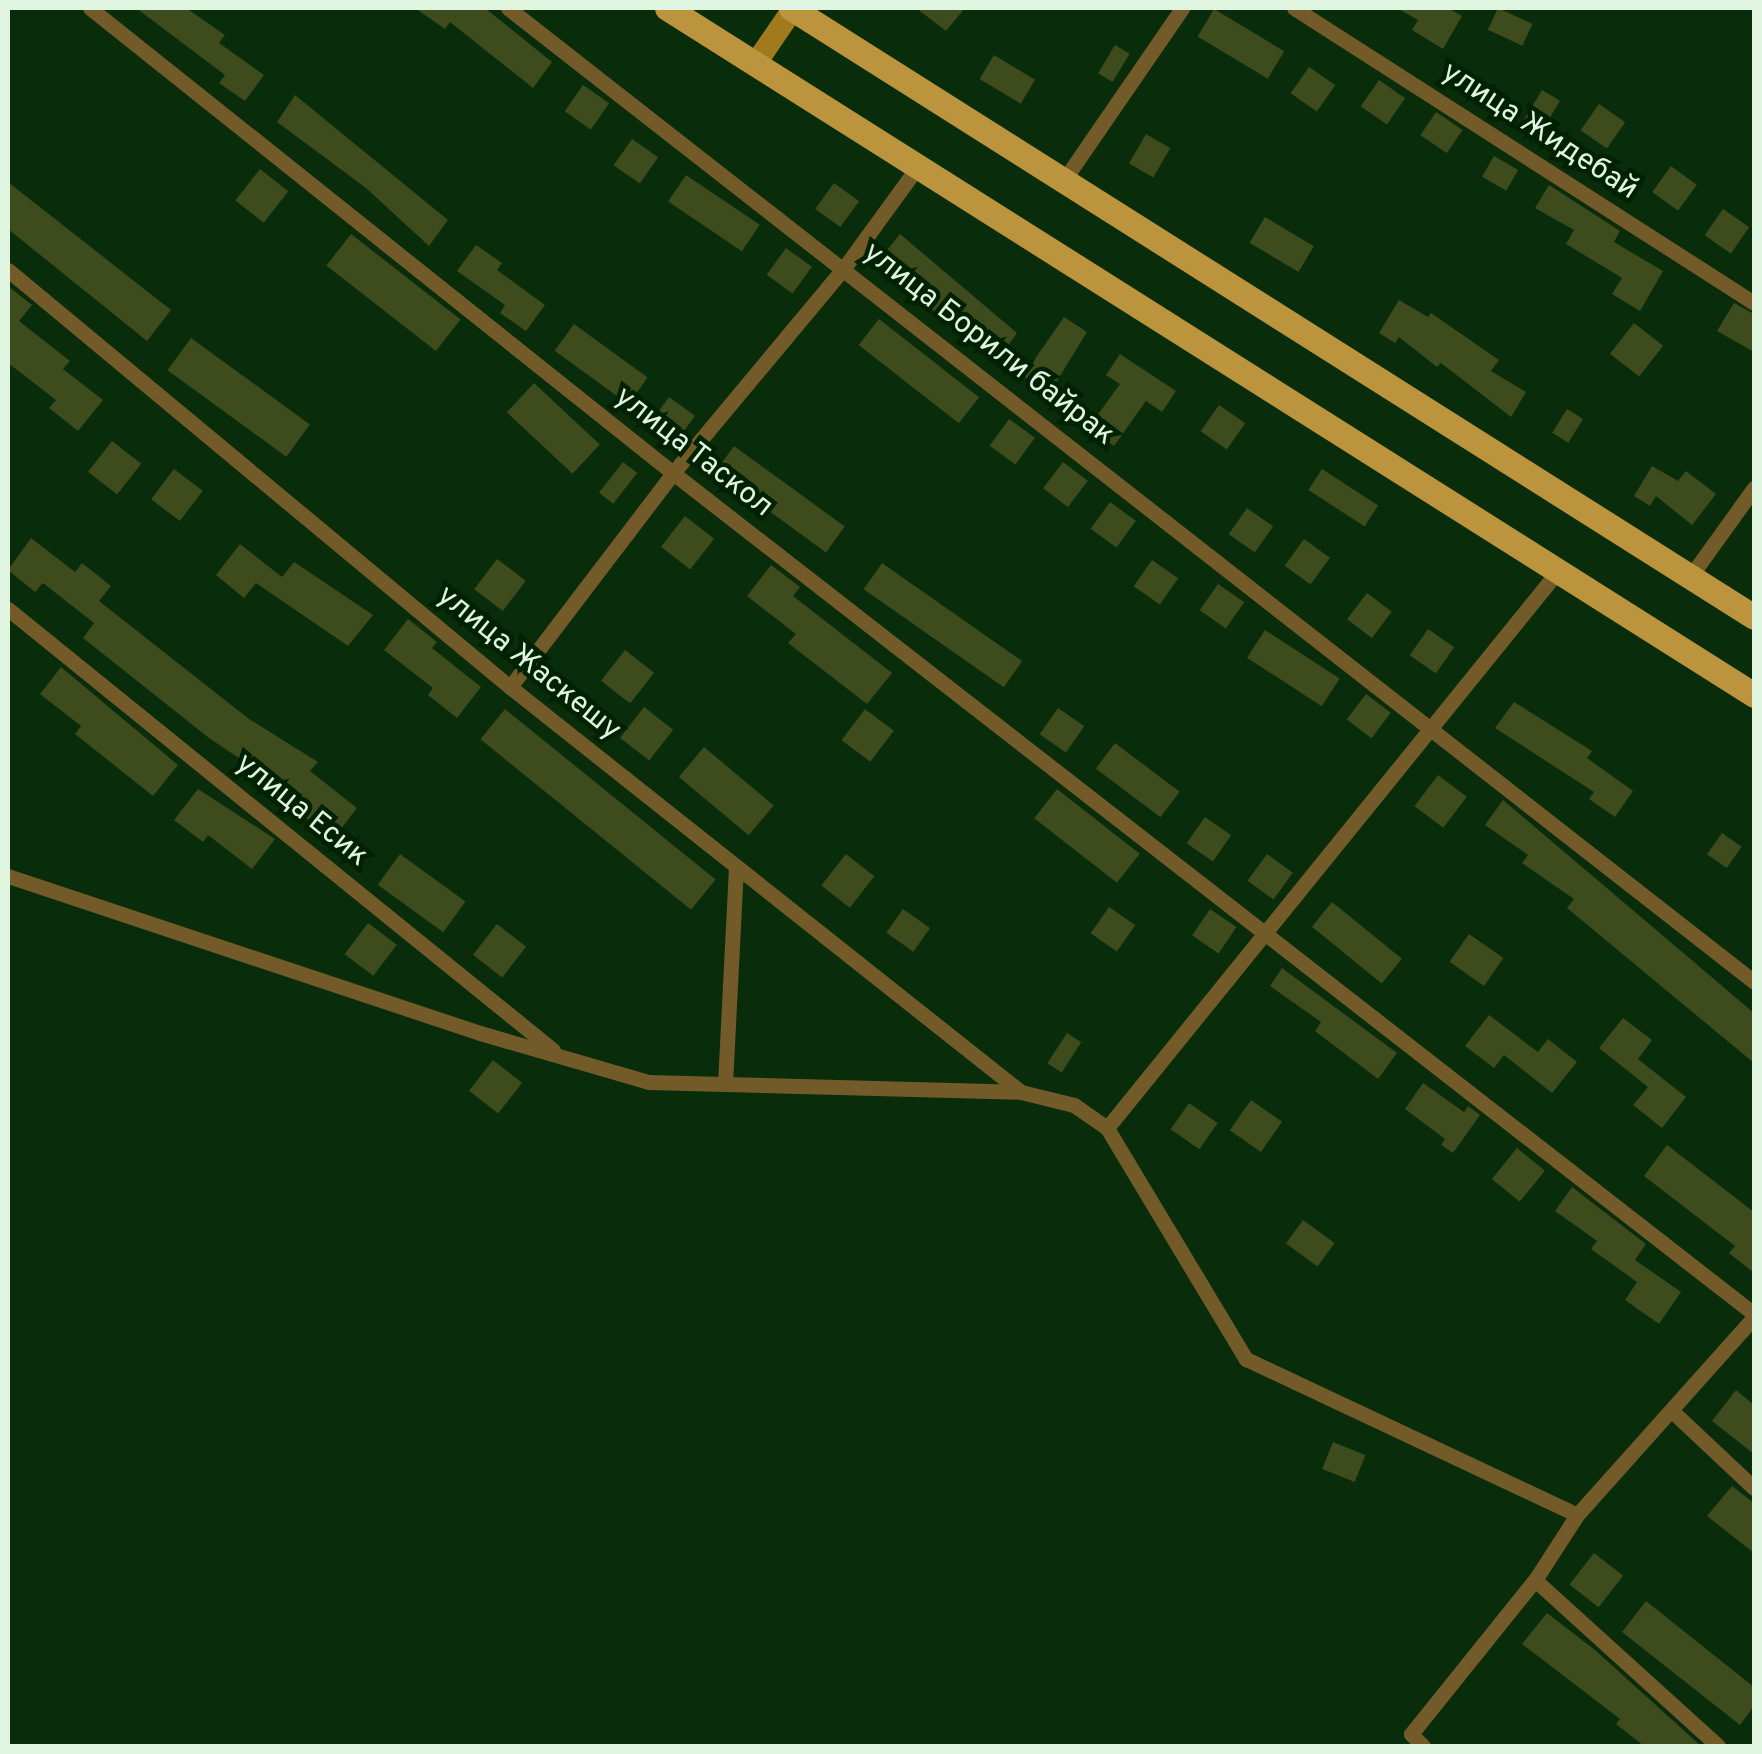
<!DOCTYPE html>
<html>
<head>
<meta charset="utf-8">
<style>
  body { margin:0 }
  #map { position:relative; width:1762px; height:1754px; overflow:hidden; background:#092c0b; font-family:Overpass,sans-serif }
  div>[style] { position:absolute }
  .building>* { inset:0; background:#3d4b1d; transform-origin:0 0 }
  .street>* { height:15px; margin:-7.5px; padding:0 7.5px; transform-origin:7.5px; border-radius:7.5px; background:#735b29 }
  .secondary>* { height:22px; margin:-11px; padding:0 11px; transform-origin:11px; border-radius:11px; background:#a17a1e }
  .primary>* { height:25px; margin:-12.5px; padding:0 12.5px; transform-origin:12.5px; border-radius:12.5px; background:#bc943e }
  span { translate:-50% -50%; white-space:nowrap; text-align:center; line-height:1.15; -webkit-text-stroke:9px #012202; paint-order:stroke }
  .street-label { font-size:30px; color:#e0f5df }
  .frame { position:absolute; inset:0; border:10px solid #e0f5df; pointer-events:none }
</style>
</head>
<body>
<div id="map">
  <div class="building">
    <i style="clip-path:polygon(136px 8px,186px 8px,225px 35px,219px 43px,264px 75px,245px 101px,219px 83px,225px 75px)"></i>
    <i style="clip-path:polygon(415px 8px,485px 8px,552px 62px,533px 88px,450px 22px,445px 29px)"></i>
    <i style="clip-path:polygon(916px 8px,965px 8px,946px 31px)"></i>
    <i style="clip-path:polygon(1397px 8px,1448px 8px,1462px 16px,1443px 49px,1412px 30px,1418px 20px)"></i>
    <i style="left:1498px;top:8px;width:38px;height:24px;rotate:25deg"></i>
    <i style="left:1214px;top:9px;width:82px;height:32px;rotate:31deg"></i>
    <i style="left:1115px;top:45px;width:17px;height:33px;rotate:31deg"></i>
    <i style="left:994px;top:55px;width:48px;height:28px;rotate:31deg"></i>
    <i style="left:1309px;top:67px;width:32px;height:32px;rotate:35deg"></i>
    <i style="left:1379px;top:80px;width:32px;height:32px;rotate:35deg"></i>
    <i style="left:583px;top:85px;width:32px;height:32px;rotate:35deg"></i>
    <i style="left:1542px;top:90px;width:21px;height:35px;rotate:31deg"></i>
    <i style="clip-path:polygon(295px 95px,448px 220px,429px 246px,366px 188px,277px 122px)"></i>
    <i style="left:1599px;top:104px;width:32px;height:32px;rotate:35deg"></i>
    <i style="left:1436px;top:112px;width:32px;height:28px;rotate:34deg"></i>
    <i style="left:1146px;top:134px;width:28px;height:34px;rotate:30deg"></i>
    <i style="left:632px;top:139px;width:32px;height:32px;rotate:35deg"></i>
    <i style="left:1494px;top:156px;width:28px;height:24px;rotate:30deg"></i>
    <i style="left:1671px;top:166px;width:32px;height:32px;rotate:36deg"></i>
    <i style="left:260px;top:169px;width:36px;height:40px;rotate:38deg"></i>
    <i style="left:686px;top:175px;width:89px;height:32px;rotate:34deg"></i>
    <i style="clip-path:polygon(8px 182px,171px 310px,147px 341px,8px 229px)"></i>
    <i style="left:834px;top:183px;width:31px;height:32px;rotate:36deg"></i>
    <i style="clip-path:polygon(1549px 185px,1620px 231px,1614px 242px,1663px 271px,1640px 311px,1612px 294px,1622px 278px,1566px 244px,1574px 230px,1535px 208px)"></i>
    <i style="left:1723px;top:209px;width:32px;height:32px;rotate:35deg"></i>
    <i style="left:1265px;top:217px;width:57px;height:30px;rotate:31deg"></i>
    <i style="left:351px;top:234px;width:139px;height:40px;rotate:38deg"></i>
    <i style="clip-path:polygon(900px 234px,1017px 333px,998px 359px,874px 266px)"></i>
    <i style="clip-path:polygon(476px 245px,502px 263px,497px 270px,545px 305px,526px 331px,500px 313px,505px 305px,457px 271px)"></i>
    <i style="left:786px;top:248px;width:32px;height:33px;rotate:36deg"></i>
    <i style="clip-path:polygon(8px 286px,32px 305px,19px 321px,70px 361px,63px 369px,103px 400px,78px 431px,49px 408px,56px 400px,8px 363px)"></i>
    <i style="clip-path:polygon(1399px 300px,1428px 317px,1431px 313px,1499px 360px,1491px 371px,1526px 392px,1511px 417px,1441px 363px,1437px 367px,1399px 337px,1395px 343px,1379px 333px)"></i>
    <i style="clip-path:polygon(1734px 303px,1754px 314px,1754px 352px,1717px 331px)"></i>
    <i style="clip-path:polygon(1064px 317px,1087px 332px,1049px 394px,1023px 376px)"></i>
    <i style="left:879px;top:319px;width:127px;height:33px;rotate:38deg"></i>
    <i style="left:1634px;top:323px;width:37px;height:39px;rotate:38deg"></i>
    <i style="left:574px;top:324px;width:91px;height:33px;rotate:36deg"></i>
    <i style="left:191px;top:338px;width:147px;height:40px;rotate:36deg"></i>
    <i style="clip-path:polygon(1120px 354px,1176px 391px,1162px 412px,1146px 401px,1114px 446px,1088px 428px,1120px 384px,1106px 375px)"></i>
    <i style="left:534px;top:383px;width:90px;height:40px;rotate:43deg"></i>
    <i style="left:669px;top:397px;width:32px;height:32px;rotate:36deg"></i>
    <i style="left:1219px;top:405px;width:32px;height:32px;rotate:35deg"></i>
    <i style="left:1567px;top:409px;width:19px;height:28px;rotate:32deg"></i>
    <i style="left:1009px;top:419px;width:32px;height:33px;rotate:36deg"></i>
    <i style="left:112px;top:441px;width:37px;height:39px;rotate:38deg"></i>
    <i style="left:734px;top:446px;width:137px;height:32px;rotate:36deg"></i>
    <i style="left:623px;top:462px;width:18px;height:39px;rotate:38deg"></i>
    <i style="left:1063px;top:462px;width:31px;height:33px;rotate:37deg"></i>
    <i style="clip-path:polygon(1652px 466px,1678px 481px,1686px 471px,1716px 494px,1692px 525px,1656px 496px,1650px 506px,1634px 496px)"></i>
    <i style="left:174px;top:469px;width:36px;height:38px;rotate:37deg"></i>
    <i style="left:1322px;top:469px;width:67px;height:25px;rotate:33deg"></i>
    <i style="left:1110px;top:502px;width:32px;height:33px;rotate:36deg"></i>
    <i style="left:1247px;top:508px;width:32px;height:32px;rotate:35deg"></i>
    <i style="left:685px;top:516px;width:37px;height:39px;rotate:38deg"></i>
    <i style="clip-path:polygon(31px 538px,75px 572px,82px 563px,111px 586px,99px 601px,249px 719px,318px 762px,310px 771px,357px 808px,333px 839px,304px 816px,312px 807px,209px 738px,83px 638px,94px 623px,43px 583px,35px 592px,8px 570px)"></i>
    <i style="left:1304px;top:539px;width:32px;height:33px;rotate:36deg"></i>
    <i style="clip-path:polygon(240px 544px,282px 577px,294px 562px,373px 615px,348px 646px,256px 583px,244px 598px,216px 575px)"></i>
    <i style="left:497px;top:559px;width:36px;height:38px;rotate:37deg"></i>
    <i style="left:1152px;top:560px;width:32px;height:32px;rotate:35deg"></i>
    <i style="left:882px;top:563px;width:171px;height:32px;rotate:35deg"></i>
    <i style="clip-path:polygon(771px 565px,800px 587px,793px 596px,892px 673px,867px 704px,788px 643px,796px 634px,747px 596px)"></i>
    <i style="left:1218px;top:584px;width:32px;height:32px;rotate:35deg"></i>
    <i style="left:1367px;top:593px;width:31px;height:33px;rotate:37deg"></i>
    <i style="clip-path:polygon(408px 619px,437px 642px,432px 648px,481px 687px,457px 718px,428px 695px,433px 688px,384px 650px)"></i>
    <i style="left:1428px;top:629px;width:32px;height:32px;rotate:35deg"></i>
    <i style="left:1265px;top:630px;width:89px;height:33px;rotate:33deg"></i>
    <i style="left:625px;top:650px;width:37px;height:39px;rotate:38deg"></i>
    <i style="clip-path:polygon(61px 667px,178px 765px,153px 796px,75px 734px,81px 726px,40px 694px)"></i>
    <i style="left:1366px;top:694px;width:31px;height:32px;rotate:37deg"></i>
    <i style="clip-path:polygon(1514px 702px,1592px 751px,1587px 758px,1633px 791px,1615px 817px,1589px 799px,1594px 792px,1495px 728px)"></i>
    <i style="left:644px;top:707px;width:37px;height:39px;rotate:38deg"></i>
    <i style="left:1058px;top:708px;width:32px;height:32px;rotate:35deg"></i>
    <i style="left:505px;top:709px;width:271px;height:39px;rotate:39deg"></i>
    <i style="left:865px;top:709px;width:36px;height:39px;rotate:37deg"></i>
    <i style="left:1115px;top:743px;width:81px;height:32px;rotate:37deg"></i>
    <i style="left:704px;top:747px;width:91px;height:39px;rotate:40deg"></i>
    <i style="left:1438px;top:775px;width:36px;height:39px;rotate:37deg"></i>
    <i style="clip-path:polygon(198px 789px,275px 839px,252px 869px,208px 835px,203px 842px,174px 820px)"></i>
    <i style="left:1057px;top:789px;width:105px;height:37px;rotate:38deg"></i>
    <i style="clip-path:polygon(1503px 800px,1754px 1013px,1754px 1063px,1567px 908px,1574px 899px,1522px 863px,1528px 855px,1485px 825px)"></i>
    <i style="left:1205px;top:817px;width:32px;height:32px;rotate:35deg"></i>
    <i style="left:1722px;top:833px;width:24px;height:26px;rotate:35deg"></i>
    <i style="left:400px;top:854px;width:81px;height:38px;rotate:36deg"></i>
    <i style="left:846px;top:854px;width:36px;height:40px;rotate:38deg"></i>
    <i style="left:1267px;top:854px;width:32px;height:33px;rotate:36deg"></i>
    <i style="left:1332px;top:902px;width:90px;height:32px;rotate:39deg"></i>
    <i style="left:1109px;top:907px;width:32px;height:32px;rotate:35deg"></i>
    <i style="left:903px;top:909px;width:33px;height:29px;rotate:35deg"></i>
    <i style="left:1210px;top:909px;width:32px;height:32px;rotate:34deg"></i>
    <i style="left:368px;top:923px;width:36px;height:39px;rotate:37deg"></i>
    <i style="left:497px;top:924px;width:37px;height:39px;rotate:38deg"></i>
    <i style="left:1469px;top:934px;width:42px;height:34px;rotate:35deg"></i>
    <i style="clip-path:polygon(1282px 968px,1397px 1053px,1378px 1079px,1315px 1031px,1321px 1022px,1270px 986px)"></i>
    <i style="clip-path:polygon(1489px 1015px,1538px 1052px,1548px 1039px,1577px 1062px,1552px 1093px,1504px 1055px,1494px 1068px,1465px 1046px)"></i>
    <i style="clip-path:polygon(1623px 1018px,1652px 1040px,1638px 1059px,1686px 1097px,1662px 1128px,1633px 1105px,1648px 1087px,1599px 1048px)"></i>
    <i style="left:1067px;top:1033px;width:17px;height:36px;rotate:33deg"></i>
    <i style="left:493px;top:1060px;width:37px;height:39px;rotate:38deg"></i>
    <i style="clip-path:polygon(1423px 1083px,1464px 1112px,1468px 1106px,1480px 1115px,1453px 1153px,1441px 1145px,1445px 1139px,1405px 1109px)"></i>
    <i style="left:1251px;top:1100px;width:38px;height:37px;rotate:35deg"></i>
    <i style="left:1189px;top:1103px;width:35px;height:32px;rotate:35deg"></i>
    <i style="clip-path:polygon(1667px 1145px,1754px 1212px,1754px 1273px,1729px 1253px,1735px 1246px,1644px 1176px)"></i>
    <i style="left:1517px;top:1148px;width:36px;height:40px;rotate:39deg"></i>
    <i style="clip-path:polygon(1572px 1187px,1646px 1244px,1635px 1260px,1681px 1292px,1659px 1324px,1625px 1300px,1637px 1282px,1591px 1249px,1597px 1241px,1555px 1211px)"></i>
    <i style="left:1303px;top:1220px;width:39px;height:29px;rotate:36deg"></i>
    <i style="clip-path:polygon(1736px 1390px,1754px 1405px,1754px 1454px,1712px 1421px)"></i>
    <i style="left:1333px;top:1442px;width:35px;height:29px;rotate:22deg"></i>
    <i style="clip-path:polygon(1732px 1486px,1754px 1503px,1754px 1553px,1707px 1516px)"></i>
    <i style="left:1594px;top:1553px;width:37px;height:40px;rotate:38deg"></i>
    <i style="clip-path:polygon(1646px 1601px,1754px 1687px,1754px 1706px,1740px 1725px,1622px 1632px)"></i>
    <i style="clip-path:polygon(1547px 1613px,1595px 1650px,1701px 1746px,1644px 1746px,1616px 1724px,1620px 1719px,1522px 1644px)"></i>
  </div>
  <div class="street">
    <i style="left:90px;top:8px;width:746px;rotate:38.58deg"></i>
    <i style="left:673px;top:473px;width:1370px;rotate:37.88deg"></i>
    <i style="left:508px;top:8px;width:1582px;rotate:38.01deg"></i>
    <i style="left:1294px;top:8px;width:546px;rotate:32.67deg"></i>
    <i style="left:1064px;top:180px;width:209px;rotate:-55.5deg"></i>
    <i style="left:8px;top:270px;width:653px;rotate:39.72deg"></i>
    <i style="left:510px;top:687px;width:652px;rotate:38.4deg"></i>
    <i style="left:1690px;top:577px;width:110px;rotate:-54.3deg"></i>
    <i style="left:8px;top:609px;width:701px;rotate:38.98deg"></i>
    <i style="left:510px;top:687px;width:269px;rotate:-52.7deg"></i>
    <i style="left:673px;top:473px;width:267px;rotate:-50.2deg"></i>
    <i style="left:844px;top:268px;width:126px;rotate:-54deg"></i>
    <i style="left:8px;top:876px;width:497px;rotate:18.4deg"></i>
    <i style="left:480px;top:1033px;width:176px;rotate:16.2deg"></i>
    <i style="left:649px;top:1082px;width:372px;rotate:1.5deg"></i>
    <i style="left:1021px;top:1092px;width:55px;rotate:13.8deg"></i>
    <i style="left:1074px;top:1105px;width:40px;rotate:34.9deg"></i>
    <i style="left:1107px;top:1128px;width:270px;rotate:59deg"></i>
    <i style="left:1246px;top:1359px;width:366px;rotate:25.2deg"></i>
    <i style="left:1577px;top:1515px;width:266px;rotate:-48.2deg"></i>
    <i style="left:725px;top:1084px;width:217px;rotate:-87.1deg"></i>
    <i style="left:1107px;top:1128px;width:717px;rotate:-51deg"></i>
    <i style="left:1673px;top:1412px;width:111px;rotate:43.2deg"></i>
    <i style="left:1535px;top:1580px;width:247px;rotate:42.2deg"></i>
    <i style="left:1423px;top:1746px;width:17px;rotate:-135deg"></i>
    <i style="left:1411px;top:1734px;width:198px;rotate:-51.2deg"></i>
    <i style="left:1535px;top:1580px;width:77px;rotate:-57.1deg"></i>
  </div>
  <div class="secondary">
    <i style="left:756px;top:63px;width:65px;rotate:-55.6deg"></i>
  </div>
  <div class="primary">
    <i style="left:667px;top:8px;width:1286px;rotate:32.29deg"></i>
    <i style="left:791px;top:8px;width:1139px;rotate:32.31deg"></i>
  </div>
  <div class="street-label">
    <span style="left:1539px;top:132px;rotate:33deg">улица Жидебай</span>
    <span style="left:988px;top:345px;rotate:38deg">улица Борили байрак</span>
    <span style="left:693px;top:453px;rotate:38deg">улица Таскол</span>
    <span style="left:528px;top:664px;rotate:39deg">улица Жаскешу</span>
    <span style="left:301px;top:811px;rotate:39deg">улица Есик</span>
  </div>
  <div class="frame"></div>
</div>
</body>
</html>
